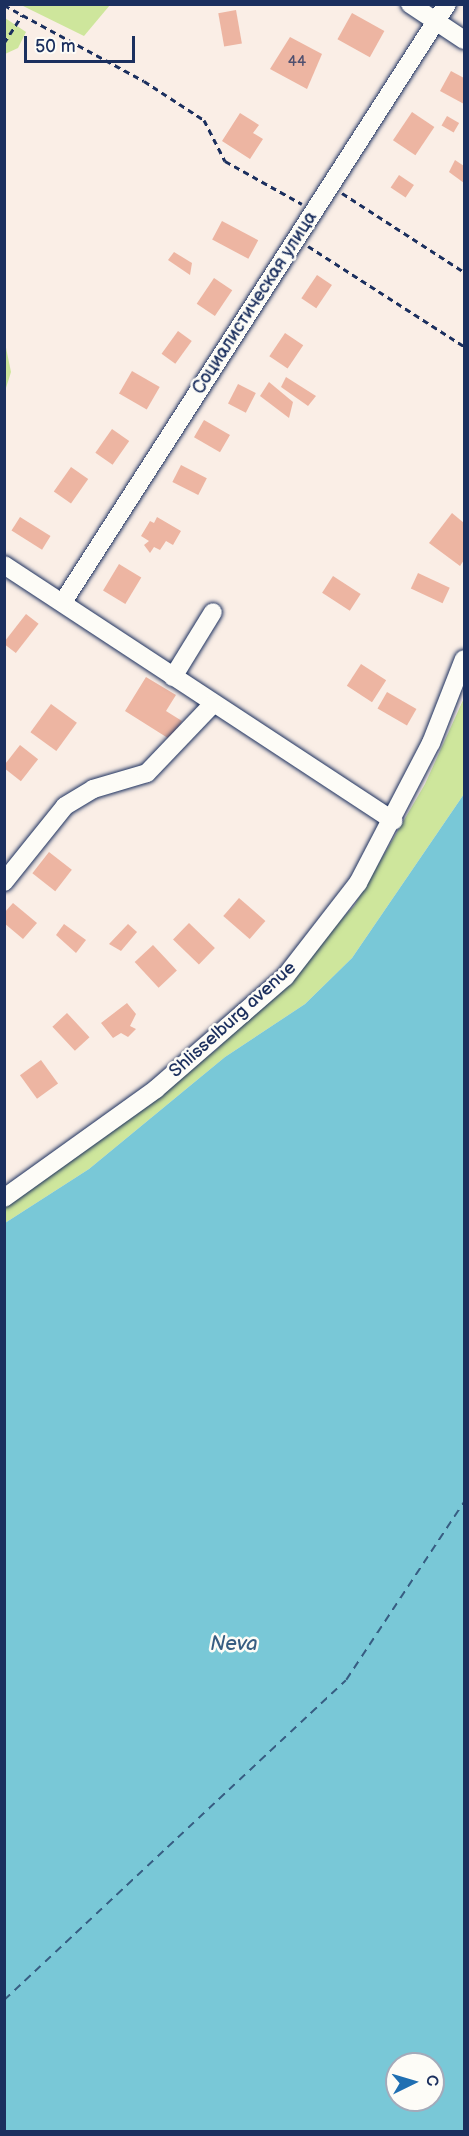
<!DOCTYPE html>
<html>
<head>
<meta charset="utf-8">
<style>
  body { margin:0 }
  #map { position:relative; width:469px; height:2136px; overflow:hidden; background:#faeee6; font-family:"Balsamiq Sans",sans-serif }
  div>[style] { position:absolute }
  .green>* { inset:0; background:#cee69c }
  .water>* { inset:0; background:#79c8d7 }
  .ferry>* { height:1.5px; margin-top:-0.75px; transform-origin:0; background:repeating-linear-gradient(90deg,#375d82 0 8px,transparent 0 14px) }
  .building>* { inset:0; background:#edb5a2; transform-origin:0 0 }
  .path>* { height:3px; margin-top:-1.5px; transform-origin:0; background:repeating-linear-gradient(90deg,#1b2f5e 0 6px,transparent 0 10.5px) }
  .roads { filter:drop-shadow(0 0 2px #1b2f5e) drop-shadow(0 0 2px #1b2f5e) }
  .minor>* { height:18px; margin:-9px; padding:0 9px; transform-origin:9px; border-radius:9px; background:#fdfcf7 }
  span { translate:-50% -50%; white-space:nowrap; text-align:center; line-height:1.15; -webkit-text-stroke:5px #fdfcf7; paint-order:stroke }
  .number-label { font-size:15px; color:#50506f }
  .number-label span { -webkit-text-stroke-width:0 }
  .street-label { font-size:18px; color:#1b2f5e }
  .water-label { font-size:20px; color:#375d82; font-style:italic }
  .frame { position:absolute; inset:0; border:6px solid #1b2f5e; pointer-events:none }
  .north { position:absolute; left:385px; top:2052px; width:60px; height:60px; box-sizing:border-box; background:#fdfcf7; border:2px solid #a3aaba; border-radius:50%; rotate:85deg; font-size:16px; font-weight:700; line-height:24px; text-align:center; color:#1b2f5e }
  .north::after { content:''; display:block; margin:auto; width:21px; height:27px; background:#1f6fb2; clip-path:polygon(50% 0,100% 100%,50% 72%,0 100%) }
  .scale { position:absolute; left:24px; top:36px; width:111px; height:27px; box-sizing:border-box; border:3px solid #1b2f5e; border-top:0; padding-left:8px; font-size:18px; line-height:21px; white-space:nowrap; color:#1b2f5e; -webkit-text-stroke:4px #fdfcf7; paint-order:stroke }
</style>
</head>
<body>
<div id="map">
  <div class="green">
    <i style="clip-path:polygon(21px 5px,110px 5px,84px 36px)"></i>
    <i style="clip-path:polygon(5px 18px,26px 32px,18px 48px,5px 54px)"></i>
    <i style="clip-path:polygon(5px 343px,11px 372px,5px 391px)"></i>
    <i style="clip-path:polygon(464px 698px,464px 794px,352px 958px,305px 1004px,225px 1057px,89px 1169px,5px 1223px,5px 1200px,216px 1050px,354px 906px,425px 784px)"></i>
  </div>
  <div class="water">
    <i style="clip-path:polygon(evenodd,464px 794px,464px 2131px,5px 2131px,5px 1223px,89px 1169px,225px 1057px,305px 1004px,352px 958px,464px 794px,397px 2064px,433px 2064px,433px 2100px,397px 2100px,397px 2064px)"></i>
  </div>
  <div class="ferry">
    <i style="left:4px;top:2000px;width:468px;rotate:-43.1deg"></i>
    <i style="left:346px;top:1680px;width:214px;rotate:-56.5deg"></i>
  </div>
  <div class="building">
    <i style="left:236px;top:10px;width:34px;height:18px;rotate:80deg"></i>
    <i style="left:352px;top:13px;width:37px;height:30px;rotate:29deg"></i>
    <i style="clip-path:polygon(290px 37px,322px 54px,307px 89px,270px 69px)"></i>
    <i style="clip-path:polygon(451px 71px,464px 78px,464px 104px,440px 91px)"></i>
    <i style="left:412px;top:112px;width:27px;height:34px;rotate:34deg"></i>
    <i style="clip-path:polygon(240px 113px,259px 125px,253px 133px,263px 139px,250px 159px,222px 141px)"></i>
    <i style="left:447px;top:116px;width:14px;height:11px;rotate:30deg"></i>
    <i style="clip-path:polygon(455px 160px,464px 166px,464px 183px,449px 172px)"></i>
    <i style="left:399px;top:175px;width:18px;height:15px;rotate:34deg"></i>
    <i style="left:222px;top:221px;width:41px;height:21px;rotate:28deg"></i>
    <i style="clip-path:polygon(174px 252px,192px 263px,190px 275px,168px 260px)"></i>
    <i style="left:317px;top:275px;width:18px;height:28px;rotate:34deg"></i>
    <i style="left:214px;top:278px;width:22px;height:31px;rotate:34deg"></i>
    <i style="left:178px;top:331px;width:17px;height:28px;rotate:36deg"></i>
    <i style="left:285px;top:333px;width:22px;height:28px;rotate:34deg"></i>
    <i style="left:132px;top:371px;width:32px;height:26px;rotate:30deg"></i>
    <i style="clip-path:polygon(286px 377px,316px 396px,308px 406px,281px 387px)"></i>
    <i style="clip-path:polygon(269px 382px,293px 402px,289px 418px,260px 396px)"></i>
    <i style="left:238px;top:384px;width:20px;height:22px;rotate:27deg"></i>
    <i style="left:204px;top:420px;width:30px;height:20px;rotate:30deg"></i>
    <i style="left:112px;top:429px;width:21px;height:29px;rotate:35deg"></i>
    <i style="left:181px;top:465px;width:29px;height:19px;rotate:27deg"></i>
    <i style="left:71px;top:467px;width:21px;height:30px;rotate:35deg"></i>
    <i style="clip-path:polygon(452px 513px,464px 523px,464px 560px,460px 566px,429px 543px)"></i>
    <i style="left:20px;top:517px;width:36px;height:16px;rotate:32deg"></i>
    <i style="clip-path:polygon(157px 517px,181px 531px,173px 545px,166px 541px,160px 550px,154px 547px,150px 553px,144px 545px,149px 541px,141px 536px,150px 521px,154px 523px)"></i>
    <i style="left:119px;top:564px;width:26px;height:31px;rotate:31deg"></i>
    <i style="left:418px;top:573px;width:35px;height:17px;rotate:25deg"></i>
    <i style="left:333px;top:576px;width:33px;height:20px;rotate:33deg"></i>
    <i style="left:26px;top:614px;width:16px;height:37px;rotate:38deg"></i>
    <i style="left:361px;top:664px;width:30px;height:26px;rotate:33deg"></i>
    <i style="clip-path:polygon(146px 677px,176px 695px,166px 711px,182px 721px,171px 740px,125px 711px)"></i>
    <i style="left:387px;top:692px;width:34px;height:19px;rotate:30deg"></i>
    <i style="left:51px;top:704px;width:32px;height:35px;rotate:36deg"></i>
    <i style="left:20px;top:745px;width:23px;height:28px;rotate:38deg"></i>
    <i style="left:49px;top:852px;width:29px;height:27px;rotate:38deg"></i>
    <i style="left:239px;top:898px;width:35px;height:24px;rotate:41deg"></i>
    <i style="clip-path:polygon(13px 903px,37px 923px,23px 939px,4px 923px,4px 913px)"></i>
    <i style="left:189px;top:923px;width:36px;height:23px;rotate:44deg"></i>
    <i style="clip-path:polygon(64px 924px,86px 940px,76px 953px,56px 935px)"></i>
    <i style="clip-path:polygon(128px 924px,137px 932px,121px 951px,109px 944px)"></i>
    <i style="left:153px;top:945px;width:35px;height:25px;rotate:47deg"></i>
    <i style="clip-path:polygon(127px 1003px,136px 1014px,130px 1026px,136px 1029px,128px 1037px,121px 1033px,113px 1038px,101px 1023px)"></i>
    <i style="left:67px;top:1013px;width:33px;height:20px;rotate:47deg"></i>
    <i style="left:41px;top:1060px;width:29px;height:26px;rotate:54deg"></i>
  </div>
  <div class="path">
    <i style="left:4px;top:5px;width:159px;rotate:28.5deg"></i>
    <i style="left:144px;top:81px;width:72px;rotate:33deg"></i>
    <i style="left:204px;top:120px;width:46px;rotate:62.9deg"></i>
    <i style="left:225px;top:161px;width:88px;rotate:29.2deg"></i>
    <i style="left:4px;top:43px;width:33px;rotate:-57deg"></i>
    <i style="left:342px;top:193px;width:145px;rotate:32.9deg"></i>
    <i style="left:308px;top:246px;width:185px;rotate:32.7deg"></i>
  </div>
  <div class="roads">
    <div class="minor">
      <i style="left:410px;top:4px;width:65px;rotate:33.7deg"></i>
      <i style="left:4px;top:565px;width:466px;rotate:33.3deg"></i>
      <i style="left:63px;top:602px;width:711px;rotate:-57.29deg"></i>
      <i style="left:173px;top:677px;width:76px;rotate:-58.4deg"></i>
      <i style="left:4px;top:882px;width:97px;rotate:-51.2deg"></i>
      <i style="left:65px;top:806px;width:33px;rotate:-31deg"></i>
      <i style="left:93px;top:789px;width:56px;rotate:-16.5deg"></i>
      <i style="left:147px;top:773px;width:95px;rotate:-46.3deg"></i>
      <i style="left:4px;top:1198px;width:187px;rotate:-35.6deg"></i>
      <i style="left:156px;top:1089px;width:171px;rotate:-41deg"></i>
      <i style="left:285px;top:977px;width:119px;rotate:-52.2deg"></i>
      <i style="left:358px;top:883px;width:158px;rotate:-62.5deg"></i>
      <i style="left:431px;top:743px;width:90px;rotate:-68.6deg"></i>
    </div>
  </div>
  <div class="number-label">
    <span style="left:297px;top:62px">44</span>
  </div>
  <div class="street-label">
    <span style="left:255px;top:303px;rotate:-57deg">Социалистическая улица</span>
    <span style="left:233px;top:1020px;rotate:-42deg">Shlisselburg avenue</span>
  </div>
  <div class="water-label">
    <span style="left:234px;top:1644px">Neva</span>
  </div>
  <div class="frame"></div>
  <div class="north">С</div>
  <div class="scale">50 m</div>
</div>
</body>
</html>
